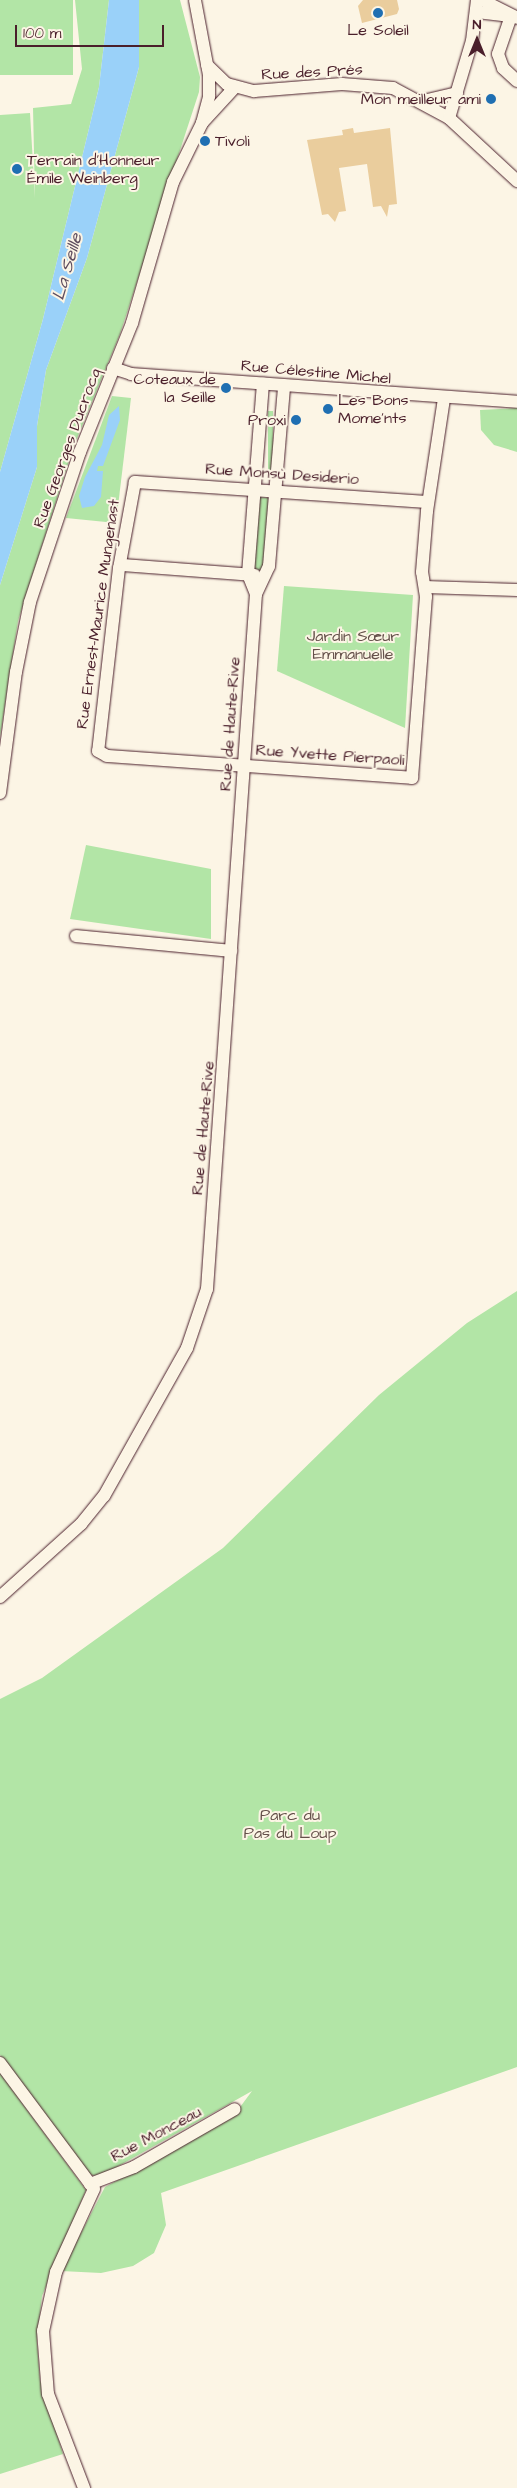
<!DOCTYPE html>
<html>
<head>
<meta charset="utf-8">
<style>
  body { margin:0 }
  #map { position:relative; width:517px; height:2488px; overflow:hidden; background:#fcf5e5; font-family:"Architects Daughter",sans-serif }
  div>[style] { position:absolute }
  .green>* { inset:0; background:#b2e5a6; transform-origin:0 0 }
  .water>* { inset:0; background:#9ad1f9 }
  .building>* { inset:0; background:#eacd9d }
  .roads { filter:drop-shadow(0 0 1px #4a1f2b) drop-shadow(0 0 1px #4a1f2b) }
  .minor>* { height:12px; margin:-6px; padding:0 6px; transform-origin:6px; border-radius:6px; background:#fcf5e5 }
  .dots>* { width:14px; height:14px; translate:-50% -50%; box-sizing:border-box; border:2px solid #fcf5e5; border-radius:50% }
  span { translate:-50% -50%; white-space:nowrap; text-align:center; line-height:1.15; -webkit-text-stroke:4px #fcf5e5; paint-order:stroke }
  .poi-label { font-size:16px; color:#4a1f2b }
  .right { translate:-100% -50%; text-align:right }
  .left { translate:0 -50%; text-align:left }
  .street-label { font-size:16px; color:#4a1f2b }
  .park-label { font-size:16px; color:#64504a }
  .water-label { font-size:18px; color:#5e4c5e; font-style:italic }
  .north { position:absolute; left:452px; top:15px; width:50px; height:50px; -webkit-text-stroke:4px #fcf5e5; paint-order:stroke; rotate:0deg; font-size:14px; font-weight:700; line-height:20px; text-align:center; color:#4a1f2b }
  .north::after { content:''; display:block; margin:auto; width:18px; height:22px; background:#4a1f2b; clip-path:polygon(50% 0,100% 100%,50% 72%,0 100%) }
  .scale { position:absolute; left:15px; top:25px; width:149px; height:22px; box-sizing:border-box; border:2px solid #4a1f2b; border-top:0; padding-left:6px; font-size:15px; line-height:18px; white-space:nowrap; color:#4a1f2b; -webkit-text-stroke:4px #fcf5e5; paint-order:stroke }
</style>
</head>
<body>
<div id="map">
  <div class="green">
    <i style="left:0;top:0;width:73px;height:75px"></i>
    <i style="clip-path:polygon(75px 0,109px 0,99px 87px,43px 319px,0 472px,0 115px,30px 113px,35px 198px,33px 108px,71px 104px,82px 69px)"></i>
    <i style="clip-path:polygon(139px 0,180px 0,200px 77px,199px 92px,120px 334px,73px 448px,18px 621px,0 737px,0 585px,37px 467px,37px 426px,46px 370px,87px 258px,139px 67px)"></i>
    <i style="clip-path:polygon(112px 396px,131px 398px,116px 523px,66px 518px)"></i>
    <i style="clip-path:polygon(517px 408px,517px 452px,494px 445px,481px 430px,480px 410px)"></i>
    <i style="left:268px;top:411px;width:5px;height:61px"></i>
    <i style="clip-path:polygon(259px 497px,269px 498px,266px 567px,261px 571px,253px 570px)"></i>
    <i style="clip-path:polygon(284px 586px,413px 595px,405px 728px,277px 671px)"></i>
    <i style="clip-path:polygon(86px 845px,211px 869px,211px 939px,70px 919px)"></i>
    <i style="clip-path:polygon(517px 1291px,517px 2067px,161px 2193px,166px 2225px,154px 2253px,133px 2266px,101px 2273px,61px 2271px,105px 2187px,232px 2118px,252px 2091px,99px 2177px,88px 2174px,0 2055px,0 1699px,42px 1678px,223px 1548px,379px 1395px,467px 1323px)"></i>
    <i style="clip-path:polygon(0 2073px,86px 2190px,42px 2296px,37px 2341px,40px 2380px,63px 2454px,0 2474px)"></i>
  </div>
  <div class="water">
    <i style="clip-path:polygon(109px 0,139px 0,139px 67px,87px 258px,46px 370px,37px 426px,37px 467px,0 585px,0 472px,43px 319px,99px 87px)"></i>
    <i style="clip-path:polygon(119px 406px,120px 420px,103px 466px,98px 466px,97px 471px,103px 471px,101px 497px,94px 506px,82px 508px,79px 496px,85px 477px,102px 445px,109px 415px)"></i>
  </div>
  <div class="building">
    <i style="clip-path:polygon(363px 0,397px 0,399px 9px,397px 14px,362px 23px,358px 6px)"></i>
    <i style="clip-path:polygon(353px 128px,354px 133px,390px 128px,397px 204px,389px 205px,387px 217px,381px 206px,373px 207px,367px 164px,339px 168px,346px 211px,339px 212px,335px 222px,328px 214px,322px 215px,307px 140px,343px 135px,342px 130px)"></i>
  </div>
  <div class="roads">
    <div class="minor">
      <i style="left:482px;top:0;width:39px;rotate:27deg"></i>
      <i style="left:477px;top:12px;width:34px;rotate:7deg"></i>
      <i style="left:511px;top:16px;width:40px;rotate:108.9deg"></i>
      <i style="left:498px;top:54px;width:15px;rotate:70deg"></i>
      <i style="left:503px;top:68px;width:19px;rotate:43deg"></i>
      <i style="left:207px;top:65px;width:28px;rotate:44deg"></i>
      <i style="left:227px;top:84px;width:28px;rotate:15deg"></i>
      <i style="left:254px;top:91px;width:88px;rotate:-4.5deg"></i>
      <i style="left:342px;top:84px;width:51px;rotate:4.5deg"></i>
      <i style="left:393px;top:88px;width:64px;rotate:28.2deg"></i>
      <i style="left:449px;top:118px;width:93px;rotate:42.8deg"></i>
      <i style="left:423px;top:101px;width:35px;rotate:-13deg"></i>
      <i style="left:449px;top:118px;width:80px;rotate:-73.4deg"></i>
      <i style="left:472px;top:41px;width:41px;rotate:-83deg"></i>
      <i style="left:202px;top:123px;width:49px;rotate:-47.5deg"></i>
      <i style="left:113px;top:368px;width:19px;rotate:18deg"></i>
      <i style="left:131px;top:374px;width:387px;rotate:4.1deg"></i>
      <i style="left:428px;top:502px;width:294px;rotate:-176.1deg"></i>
      <i style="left:135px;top:482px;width:87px;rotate:100.5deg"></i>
      <i style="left:119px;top:568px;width:184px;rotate:96.5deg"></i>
      <i style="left:98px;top:751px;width:10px;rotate:29deg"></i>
      <i style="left:107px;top:756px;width:306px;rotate:4.1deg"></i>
      <i style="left:412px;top:778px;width:182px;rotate:-85.6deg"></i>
      <i style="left:426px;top:597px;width:25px;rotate:-99deg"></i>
      <i style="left:422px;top:572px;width:61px;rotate:-85.3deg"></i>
      <i style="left:427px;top:511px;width:113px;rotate:-81.4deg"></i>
      <i style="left:122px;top:565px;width:133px;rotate:4.3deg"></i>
      <i style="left:425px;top:587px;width:92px;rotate:1.9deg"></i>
      <i style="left:256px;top:594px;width:31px;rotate:-65deg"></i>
      <i style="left:269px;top:566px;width:181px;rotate:-85.2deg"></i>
      <i style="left:0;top:793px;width:122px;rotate:-82.5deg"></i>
      <i style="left:16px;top:672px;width:71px;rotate:-78.7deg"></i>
      <i style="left:30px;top:602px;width:158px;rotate:-71.6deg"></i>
      <i style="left:80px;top:452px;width:139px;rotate:-68deg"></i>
      <i style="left:132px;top:323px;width:147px;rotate:-73.8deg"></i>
      <i style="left:173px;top:182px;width:66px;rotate:-63.8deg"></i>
      <i style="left:202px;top:123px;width:28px;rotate:-75deg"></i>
      <i style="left:209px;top:96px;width:21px;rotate:-90deg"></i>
      <i style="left:209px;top:75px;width:76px;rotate:-100.6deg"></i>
      <i style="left:76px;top:936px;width:156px;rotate:5.5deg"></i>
      <i style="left:0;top:1597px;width:109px;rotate:-42deg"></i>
      <i style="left:81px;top:1524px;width:36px;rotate:-51deg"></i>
      <i style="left:104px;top:1496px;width:170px;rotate:-60.7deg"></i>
      <i style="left:187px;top:1348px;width:62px;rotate:-71.3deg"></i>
      <i style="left:207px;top:1289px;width:697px;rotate:-85.97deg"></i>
      <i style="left:256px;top:594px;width:22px;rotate:-112deg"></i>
      <i style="left:248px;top:574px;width:191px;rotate:-85.5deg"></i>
      <i style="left:0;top:2063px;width:157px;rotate:53.3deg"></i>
      <i style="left:94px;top:2189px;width:91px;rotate:114.6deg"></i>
      <i style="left:56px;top:2272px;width:60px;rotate:102.4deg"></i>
      <i style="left:43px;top:2331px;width:63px;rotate:85.5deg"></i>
      <i style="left:48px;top:2394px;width:101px;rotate:69deg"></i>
      <i style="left:90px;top:2184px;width:47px;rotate:-21.1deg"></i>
      <i style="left:134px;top:2167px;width:116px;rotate:-29.9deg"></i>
    </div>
  </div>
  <div class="dots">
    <i style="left:378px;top:13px;background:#1f6fb2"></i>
    <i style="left:491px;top:99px;background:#1f6fb2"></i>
    <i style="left:205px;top:141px;background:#1f6fb2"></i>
    <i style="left:17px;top:169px;background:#1f6fb2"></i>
    <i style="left:226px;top:388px;background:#1f6fb2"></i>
    <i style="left:328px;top:409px;background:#1f6fb2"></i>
    <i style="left:296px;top:420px;background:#1f6fb2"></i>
  </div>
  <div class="poi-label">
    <span style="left:378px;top:30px">Le Soleil</span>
    <span class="right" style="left:481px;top:99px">Mon meilleur ami</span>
    <span class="left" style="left:215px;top:141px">Tivoli</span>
    <span class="left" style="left:27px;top:169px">Terrain d'Honneur<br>Émile Weinberg</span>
    <span class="right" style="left:216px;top:388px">Coteaux de<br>la Seille</span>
    <span class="left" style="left:338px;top:409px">Les Bons<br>Mome'nts</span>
    <span class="right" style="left:286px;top:420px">Proxi</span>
  </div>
  <div class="street-label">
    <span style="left:312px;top:72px;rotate:-3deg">Rue des Prés</span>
    <span style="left:316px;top:372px;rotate:5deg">Rue Célestine Michel</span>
    <span style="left:67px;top:448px;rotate:-70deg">Rue Georges Ducrocq</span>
    <span style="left:282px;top:474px;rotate:4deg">Rue Monsù Desiderio</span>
    <span style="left:98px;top:614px;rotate:-82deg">Rue Ernest-Maurice Mungenast</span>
    <span style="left:230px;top:724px;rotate:-86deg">Rue de Haute-Rive</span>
    <span style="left:330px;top:755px;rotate:4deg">Rue Yvette Pierpaoli</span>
    <span style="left:203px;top:1128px;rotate:-85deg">Rue de Haute-Rive</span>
    <span style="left:156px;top:2134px;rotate:-28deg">Rue Monceau</span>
  </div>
  <div class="park-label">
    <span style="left:353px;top:645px">Jardin Sœur<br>Emmanuelle</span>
    <span style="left:290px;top:1824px">Parc du<br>Pas du Loup</span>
  </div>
  <div class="water-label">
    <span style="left:68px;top:267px;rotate:-74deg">La Seille</span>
  </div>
  <div class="north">N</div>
  <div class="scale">100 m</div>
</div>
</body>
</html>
